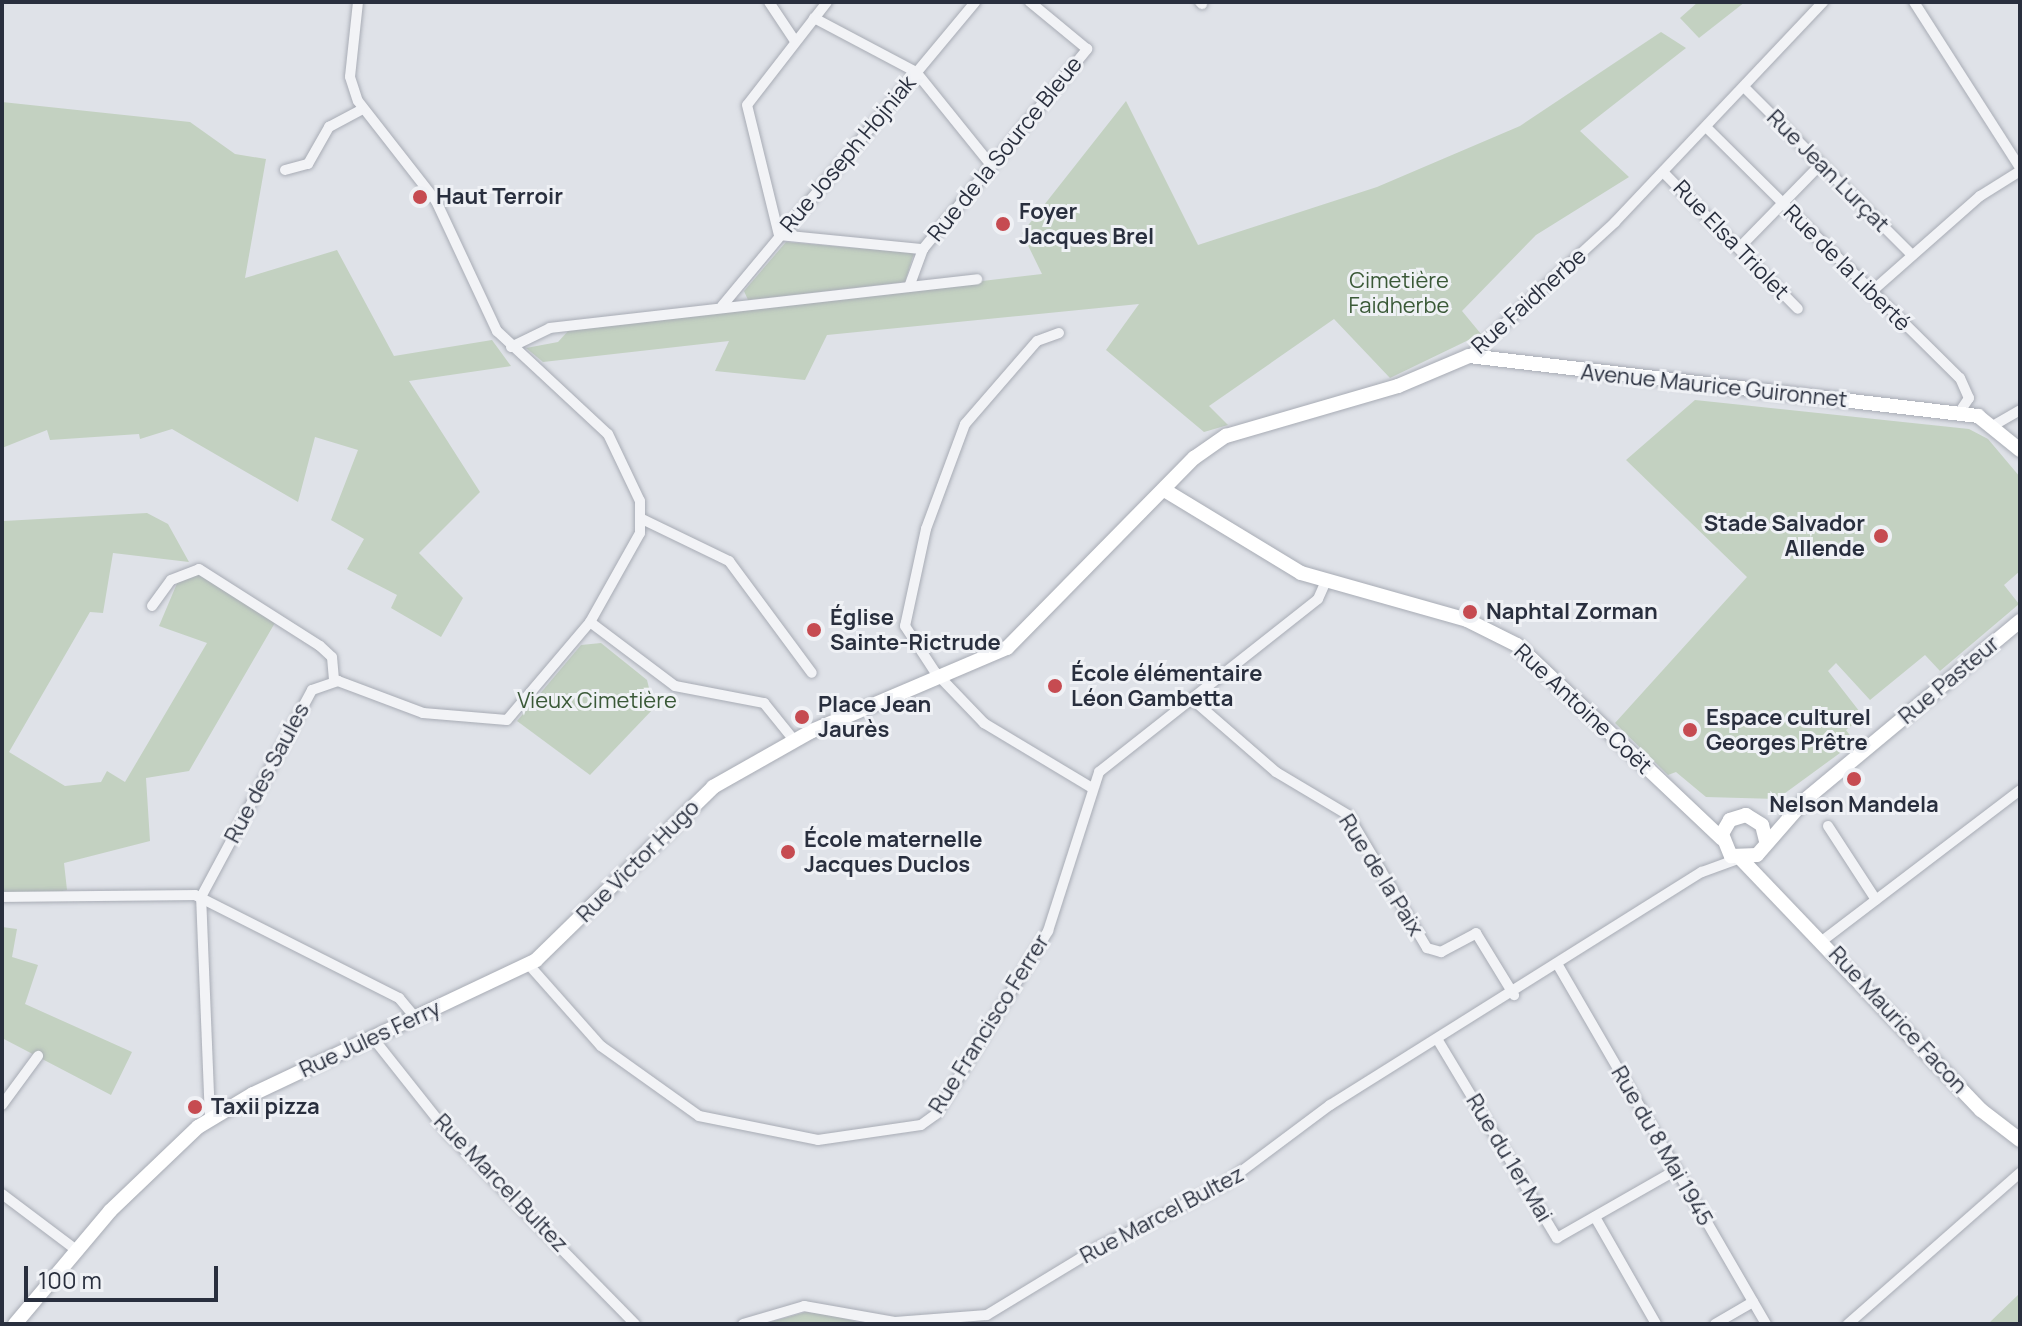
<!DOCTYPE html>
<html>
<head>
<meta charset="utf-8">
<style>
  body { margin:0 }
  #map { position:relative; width:2022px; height:1326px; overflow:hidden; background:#dfe2e8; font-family:Manrope,sans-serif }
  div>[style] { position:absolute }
  .green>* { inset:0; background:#c3d1c1 }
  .roads { filter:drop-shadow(0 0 2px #a8acb5) drop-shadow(0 0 2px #a8acb5) }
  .street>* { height:10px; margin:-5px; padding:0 5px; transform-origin:5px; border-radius:5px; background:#f2f3f6 }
  .secondary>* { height:14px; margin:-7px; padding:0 7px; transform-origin:7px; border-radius:7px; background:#fff }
  .dots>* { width:22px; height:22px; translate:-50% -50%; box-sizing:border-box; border:4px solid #eff1f5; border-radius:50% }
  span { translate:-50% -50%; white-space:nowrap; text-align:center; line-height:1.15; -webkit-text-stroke:6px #eff1f5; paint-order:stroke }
  .street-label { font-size:22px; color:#292f3e }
  .poi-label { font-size:22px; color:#292f3e; font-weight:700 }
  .left { translate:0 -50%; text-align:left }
  .right { translate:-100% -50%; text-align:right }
  .park-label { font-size:22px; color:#3a5937 }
  .frame { position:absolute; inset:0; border:4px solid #292f3e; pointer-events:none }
  .scale { position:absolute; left:24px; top:1266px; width:194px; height:36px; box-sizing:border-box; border:4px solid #292f3e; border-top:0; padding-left:10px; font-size:24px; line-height:28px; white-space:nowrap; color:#292f3e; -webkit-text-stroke:6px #eff1f5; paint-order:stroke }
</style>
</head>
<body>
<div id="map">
  <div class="green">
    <i style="clip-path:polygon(1698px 2px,1745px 2px,1699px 38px,1680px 18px)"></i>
    <i style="clip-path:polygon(1661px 32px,1686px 48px,1580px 131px,1629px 177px,1536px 235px,1462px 311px,1481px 334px,1390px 378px,1334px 319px,1209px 406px,1228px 425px,1204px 432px,1106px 350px,1139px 304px,827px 335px,805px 380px,715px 371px,729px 341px,543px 362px,526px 348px,558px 342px,569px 330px,1042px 274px,1022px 233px,1126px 101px,1198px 245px,1377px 187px,1520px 126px)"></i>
    <i style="clip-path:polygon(2px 102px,190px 122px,235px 154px,266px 159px,245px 278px,337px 250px,394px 356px,492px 340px,511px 366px,409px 381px,480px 492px,419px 553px,463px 598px,441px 637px,391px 608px,397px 595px,347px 569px,364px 539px,331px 520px,358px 450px,315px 437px,298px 502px,172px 429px,140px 439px,139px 434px,50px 440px,47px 430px,2px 448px)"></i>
    <i style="clip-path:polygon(786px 242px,914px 253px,905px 282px,748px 300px,744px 291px)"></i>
    <i style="clip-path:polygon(1695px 400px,1969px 429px,1988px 439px,2020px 477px,2020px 571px,2004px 585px,2019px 604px,1940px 671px,1925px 655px,1870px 700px,1836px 663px,1828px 671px,1863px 716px,1846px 730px,1855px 742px,1777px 799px,1706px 797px,1676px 772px,1668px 775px,1615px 723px,1747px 577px,1626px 460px)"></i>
    <i style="clip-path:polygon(2px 482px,4px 521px,147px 513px,168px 524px,189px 562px,113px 553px,103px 613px,90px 612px,9px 752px,65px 786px,101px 782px,107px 771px,125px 782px,207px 643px,159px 626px,178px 581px,199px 574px,276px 621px,189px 771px,146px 778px,150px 841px,64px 863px,67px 890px,50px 894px,2px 892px)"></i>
    <i style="clip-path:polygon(601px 643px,647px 680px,654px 708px,590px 775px,517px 721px,581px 645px)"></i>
    <i style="clip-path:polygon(2px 927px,17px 929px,12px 957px,38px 965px,25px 1004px,132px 1052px,111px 1095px,2px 1038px)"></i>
    <i style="clip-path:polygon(2019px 1294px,2020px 1324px,1990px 1324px,1989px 1323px)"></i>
    <i style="clip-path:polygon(806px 1312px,831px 1315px,865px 1324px,763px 1324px)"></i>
  </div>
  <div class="roads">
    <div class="street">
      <i style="left:358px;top:2px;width:75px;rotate:96.1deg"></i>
      <i style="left:350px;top:77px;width:25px;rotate:72deg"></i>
      <i style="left:358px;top:101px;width:127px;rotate:52deg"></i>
      <i style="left:436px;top:201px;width:144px;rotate:64.9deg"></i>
      <i style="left:497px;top:331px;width:151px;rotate:42.9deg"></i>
      <i style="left:608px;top:434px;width:74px;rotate:64.5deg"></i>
      <i style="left:640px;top:501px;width:32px;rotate:90deg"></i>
      <i style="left:640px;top:533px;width:102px;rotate:119.3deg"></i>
      <i style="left:590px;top:622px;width:106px;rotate:37deg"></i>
      <i style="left:675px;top:686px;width:91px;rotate:10.8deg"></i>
      <i style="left:764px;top:703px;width:48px;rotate:51deg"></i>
      <i style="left:769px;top:2px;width:47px;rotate:56.3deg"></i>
      <i style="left:827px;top:2px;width:130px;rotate:127.8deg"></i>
      <i style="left:747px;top:105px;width:134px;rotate:76.2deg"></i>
      <i style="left:779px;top:235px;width:145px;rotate:5.6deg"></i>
      <i style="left:1200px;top:2px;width:3px;rotate:45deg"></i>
      <i style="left:1914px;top:2px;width:197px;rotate:57.4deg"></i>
      <i style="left:814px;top:18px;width:115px;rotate:27.9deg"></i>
      <i style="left:916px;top:72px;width:119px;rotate:51.1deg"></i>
      <i style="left:1744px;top:87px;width:238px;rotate:45deg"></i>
      <i style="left:1706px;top:127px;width:357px;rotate:44.7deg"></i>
      <i style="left:1960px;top:378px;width:22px;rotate:66deg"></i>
      <i style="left:1969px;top:398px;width:18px;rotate:124deg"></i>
      <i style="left:285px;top:170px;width:24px;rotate:-15deg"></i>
      <i style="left:308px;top:164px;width:43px;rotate:-60.4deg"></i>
      <i style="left:329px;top:127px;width:38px;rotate:-28deg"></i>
      <i style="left:1663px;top:172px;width:192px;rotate:45.4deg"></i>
      <i style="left:1739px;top:248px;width:117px;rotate:-45.7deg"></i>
      <i style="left:909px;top:287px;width:40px;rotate:-69.8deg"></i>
      <i style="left:923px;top:249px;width:259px;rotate:-50.6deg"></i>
      <i style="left:1087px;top:49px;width:74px;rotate:-140.5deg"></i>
      <i style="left:1870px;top:293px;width:147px;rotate:-41.4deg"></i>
      <i style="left:1980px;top:196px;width:47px;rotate:-32deg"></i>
      <i style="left:722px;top:306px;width:396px;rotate:-50.2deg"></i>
      <i style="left:1059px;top:333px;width:23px;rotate:160deg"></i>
      <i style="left:1037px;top:341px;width:110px;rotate:130.9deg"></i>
      <i style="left:965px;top:424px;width:112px;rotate:110.4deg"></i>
      <i style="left:926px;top:529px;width:99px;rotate:102.2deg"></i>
      <i style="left:905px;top:626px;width:55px;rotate:56.9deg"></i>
      <i style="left:935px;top:672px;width:71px;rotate:46.1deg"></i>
      <i style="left:984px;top:723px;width:126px;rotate:31deg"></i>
      <i style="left:511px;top:347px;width:43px;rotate:-26deg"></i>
      <i style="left:550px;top:328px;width:430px;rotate:-6.5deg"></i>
      <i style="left:1469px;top:356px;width:198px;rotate:-42.5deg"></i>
      <i style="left:1615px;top:222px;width:303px;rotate:-46.6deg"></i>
      <i style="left:1996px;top:424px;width:28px;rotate:-30deg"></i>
      <i style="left:642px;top:519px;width:97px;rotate:25.8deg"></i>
      <i style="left:729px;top:561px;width:139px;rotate:53.5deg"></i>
      <i style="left:152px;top:606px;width:32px;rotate:-54deg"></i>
      <i style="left:171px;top:580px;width:30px;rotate:-21deg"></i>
      <i style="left:199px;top:569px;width:143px;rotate:32.5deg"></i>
      <i style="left:320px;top:646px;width:16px;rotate:43deg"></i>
      <i style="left:332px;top:657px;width:23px;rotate:85deg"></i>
      <i style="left:1192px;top:699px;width:111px;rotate:41deg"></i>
      <i style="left:1276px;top:772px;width:84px;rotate:30.8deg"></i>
      <i style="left:1348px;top:815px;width:155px;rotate:59.3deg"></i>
      <i style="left:1427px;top:948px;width:15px;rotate:16deg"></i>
      <i style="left:1441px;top:952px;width:40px;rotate:-28deg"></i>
      <i style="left:1476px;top:933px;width:73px;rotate:58.5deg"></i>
      <i style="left:1828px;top:826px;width:88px;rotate:57deg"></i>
      <i style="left:2px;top:897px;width:193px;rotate:-0.6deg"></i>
      <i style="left:195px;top:895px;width:229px;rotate:26.8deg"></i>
      <i style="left:399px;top:998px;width:26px;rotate:50deg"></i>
      <i style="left:1822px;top:941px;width:249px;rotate:-37.3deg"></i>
      <i style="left:529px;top:965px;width:108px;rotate:48.4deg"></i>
      <i style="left:601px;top:1046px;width:120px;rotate:35.5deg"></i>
      <i style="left:699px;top:1116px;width:121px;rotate:11.4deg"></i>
      <i style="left:818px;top:1140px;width:104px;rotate:-8.3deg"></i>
      <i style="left:921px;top:1125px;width:19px;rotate:-36deg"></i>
      <i style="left:936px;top:1114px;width:215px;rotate:-58.5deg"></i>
      <i style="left:1048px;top:931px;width:167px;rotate:-72.2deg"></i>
      <i style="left:1099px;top:772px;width:279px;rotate:-38.3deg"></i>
      <i style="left:1318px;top:599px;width:20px;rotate:-66deg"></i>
      <i style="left:1559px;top:967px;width:413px;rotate:59.9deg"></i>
      <i style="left:373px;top:1038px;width:124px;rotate:51.6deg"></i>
      <i style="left:450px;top:1135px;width:264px;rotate:45.6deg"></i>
      <i style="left:1439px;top:1042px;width:229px;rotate:59deg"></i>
      <i style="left:1557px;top:1238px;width:137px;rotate:-29.7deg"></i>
      <i style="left:2px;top:1105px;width:61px;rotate:-53.7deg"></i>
      <i style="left:210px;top:1119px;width:222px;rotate:-92.3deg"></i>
      <i style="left:201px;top:897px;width:235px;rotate:-61.8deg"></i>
      <i style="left:312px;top:690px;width:28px;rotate:-19deg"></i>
      <i style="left:338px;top:681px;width:91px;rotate:20.6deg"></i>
      <i style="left:423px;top:713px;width:84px;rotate:4.8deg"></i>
      <i style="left:507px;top:720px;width:128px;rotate:-49.7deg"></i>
      <i style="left:2px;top:1194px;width:91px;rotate:37deg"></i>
      <i style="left:1595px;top:1217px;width:123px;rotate:60.3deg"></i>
      <i style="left:743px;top:1324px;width:64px;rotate:-16.4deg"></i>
      <i style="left:804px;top:1306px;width:92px;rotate:10deg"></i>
      <i style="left:895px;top:1322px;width:92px;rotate:-4.4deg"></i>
      <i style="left:987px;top:1315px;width:129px;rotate:-31.3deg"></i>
      <i style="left:1097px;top:1248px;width:141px;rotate:-26.6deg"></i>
      <i style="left:1223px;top:1185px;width:134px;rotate:-36.8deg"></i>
      <i style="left:1330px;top:1105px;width:439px;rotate:-32.1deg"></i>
      <i style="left:1702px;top:872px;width:38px;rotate:-20deg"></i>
      <i style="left:1715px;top:1324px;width:44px;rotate:-30.1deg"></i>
      <i style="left:1848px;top:1324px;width:229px;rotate:-41.3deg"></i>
    </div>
    <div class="secondary">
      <i style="left:1166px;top:491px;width:158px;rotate:31.3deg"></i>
      <i style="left:1301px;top:573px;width:173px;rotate:15.8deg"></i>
      <i style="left:1467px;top:620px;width:56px;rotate:26.6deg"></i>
      <i style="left:1517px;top:645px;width:282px;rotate:43.4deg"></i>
      <i style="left:1766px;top:841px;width:16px;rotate:-104deg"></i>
      <i style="left:1762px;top:825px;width:19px;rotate:-148deg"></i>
      <i style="left:1746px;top:815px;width:17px;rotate:163deg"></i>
      <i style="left:1730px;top:820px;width:16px;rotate:120deg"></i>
      <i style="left:1722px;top:834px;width:24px;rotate:68deg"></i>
      <i style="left:1731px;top:856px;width:26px;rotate:-2deg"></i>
      <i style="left:1757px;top:855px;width:73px;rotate:-48.9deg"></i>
      <i style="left:1805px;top:800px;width:280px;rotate:-39.8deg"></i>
      <i style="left:1741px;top:859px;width:347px;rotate:46.3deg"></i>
      <i style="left:1981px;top:1110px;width:49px;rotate:37.6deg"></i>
      <i style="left:15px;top:1324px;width:148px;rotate:-49.9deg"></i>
      <i style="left:110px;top:1211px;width:122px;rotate:-43.7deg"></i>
      <i style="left:198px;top:1127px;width:64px;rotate:-31deg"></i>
      <i style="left:253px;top:1094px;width:313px;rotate:-25.3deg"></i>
      <i style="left:536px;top:960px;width:248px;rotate:-44.3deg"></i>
      <i style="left:713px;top:787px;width:114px;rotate:-29.5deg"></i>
      <i style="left:812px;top:731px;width:212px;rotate:-23.1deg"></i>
      <i style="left:1007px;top:648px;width:267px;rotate:-45.5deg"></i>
      <i style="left:1194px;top:458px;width:39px;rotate:-35deg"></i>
      <i style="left:1226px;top:436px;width:179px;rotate:-16.2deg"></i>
      <i style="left:1398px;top:386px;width:77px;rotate:-22.9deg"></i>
      <i style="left:1469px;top:356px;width:513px;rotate:6.72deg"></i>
      <i style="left:1978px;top:416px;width:54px;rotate:39deg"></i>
    </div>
  </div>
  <div class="dots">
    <i style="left:420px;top:197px;background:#c64b51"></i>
    <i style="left:1003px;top:224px;background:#c64b51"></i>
    <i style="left:1881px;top:536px;background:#c64b51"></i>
    <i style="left:1470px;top:612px;background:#c64b51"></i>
    <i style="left:814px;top:630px;background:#c64b51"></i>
    <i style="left:1055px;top:686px;background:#c64b51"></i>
    <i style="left:802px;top:717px;background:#c64b51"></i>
    <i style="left:1690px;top:730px;background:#c64b51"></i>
    <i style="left:1854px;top:779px;background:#c64b51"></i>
    <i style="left:788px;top:852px;background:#c64b51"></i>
    <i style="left:195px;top:1107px;background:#c64b51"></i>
  </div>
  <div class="street-label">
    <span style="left:1005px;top:149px;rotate:-51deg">Rue de la Source Bleue</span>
    <span style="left:848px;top:154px;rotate:-50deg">Rue Joseph Hojniak</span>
    <span style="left:1828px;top:171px;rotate:45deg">Rue Jean Lurçat</span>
    <span style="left:1731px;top:240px;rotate:46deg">Rue Elsa Triolet</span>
    <span style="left:1847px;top:268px;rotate:45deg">Rue de la Liberté</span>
    <span style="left:1529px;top:301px;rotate:-42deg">Rue Faidherbe</span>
    <span style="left:1714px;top:386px;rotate:6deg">Avenue Maurice Guironnet</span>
    <span style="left:1949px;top:680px;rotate:-40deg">Rue Pasteur</span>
    <span style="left:1583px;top:709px;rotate:43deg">Rue Antoine Coët</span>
    <span style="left:267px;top:773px;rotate:-62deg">Rue des Saules</span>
    <span style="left:638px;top:861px;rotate:-45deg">Rue Victor Hugo</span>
    <span style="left:1381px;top:875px;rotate:58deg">Rue de la Paix</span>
    <span style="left:1898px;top:1020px;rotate:47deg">Rue Maurice Facon</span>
    <span style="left:989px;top:1024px;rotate:-58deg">Rue Francisco Ferrer</span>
    <span style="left:370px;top:1039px;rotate:-25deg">Rue Jules Ferry</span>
    <span style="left:1662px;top:1146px;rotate:60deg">Rue du 8 Mai 1945</span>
    <span style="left:1509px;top:1158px;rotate:59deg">Rue du 1er Mai</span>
    <span style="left:501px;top:1183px;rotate:46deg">Rue Marcel Bultez</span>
    <span style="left:1162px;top:1215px;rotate:-28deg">Rue Marcel Bultez</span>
  </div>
  <div class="poi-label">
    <span class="left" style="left:436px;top:197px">Haut Terroir</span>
    <span class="left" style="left:1019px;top:224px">Foyer<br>Jacques Brel</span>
    <span class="right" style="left:1865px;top:536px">Stade Salvador<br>Allende</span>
    <span class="left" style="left:1486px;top:612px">Naphtal Zorman</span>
    <span class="left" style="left:830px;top:630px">Église<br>Sainte-Rictrude</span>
    <span class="left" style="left:1071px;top:686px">École élémentaire<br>Léon Gambetta</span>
    <span class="left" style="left:818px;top:717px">Place Jean<br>Jaurès</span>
    <span class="left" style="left:1706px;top:730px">Espace culturel<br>Georges Prêtre</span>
    <span style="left:1854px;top:805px">Nelson Mandela</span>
    <span class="left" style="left:804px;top:852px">École maternelle<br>Jacques Duclos</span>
    <span class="left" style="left:211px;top:1107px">Taxii pizza</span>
  </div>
  <div class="park-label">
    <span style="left:1399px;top:293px">Cimetière<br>Faidherbe</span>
    <span style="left:597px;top:701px">Vieux Cimetière</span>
  </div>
  <div class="frame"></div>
  <div class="scale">100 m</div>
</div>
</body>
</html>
